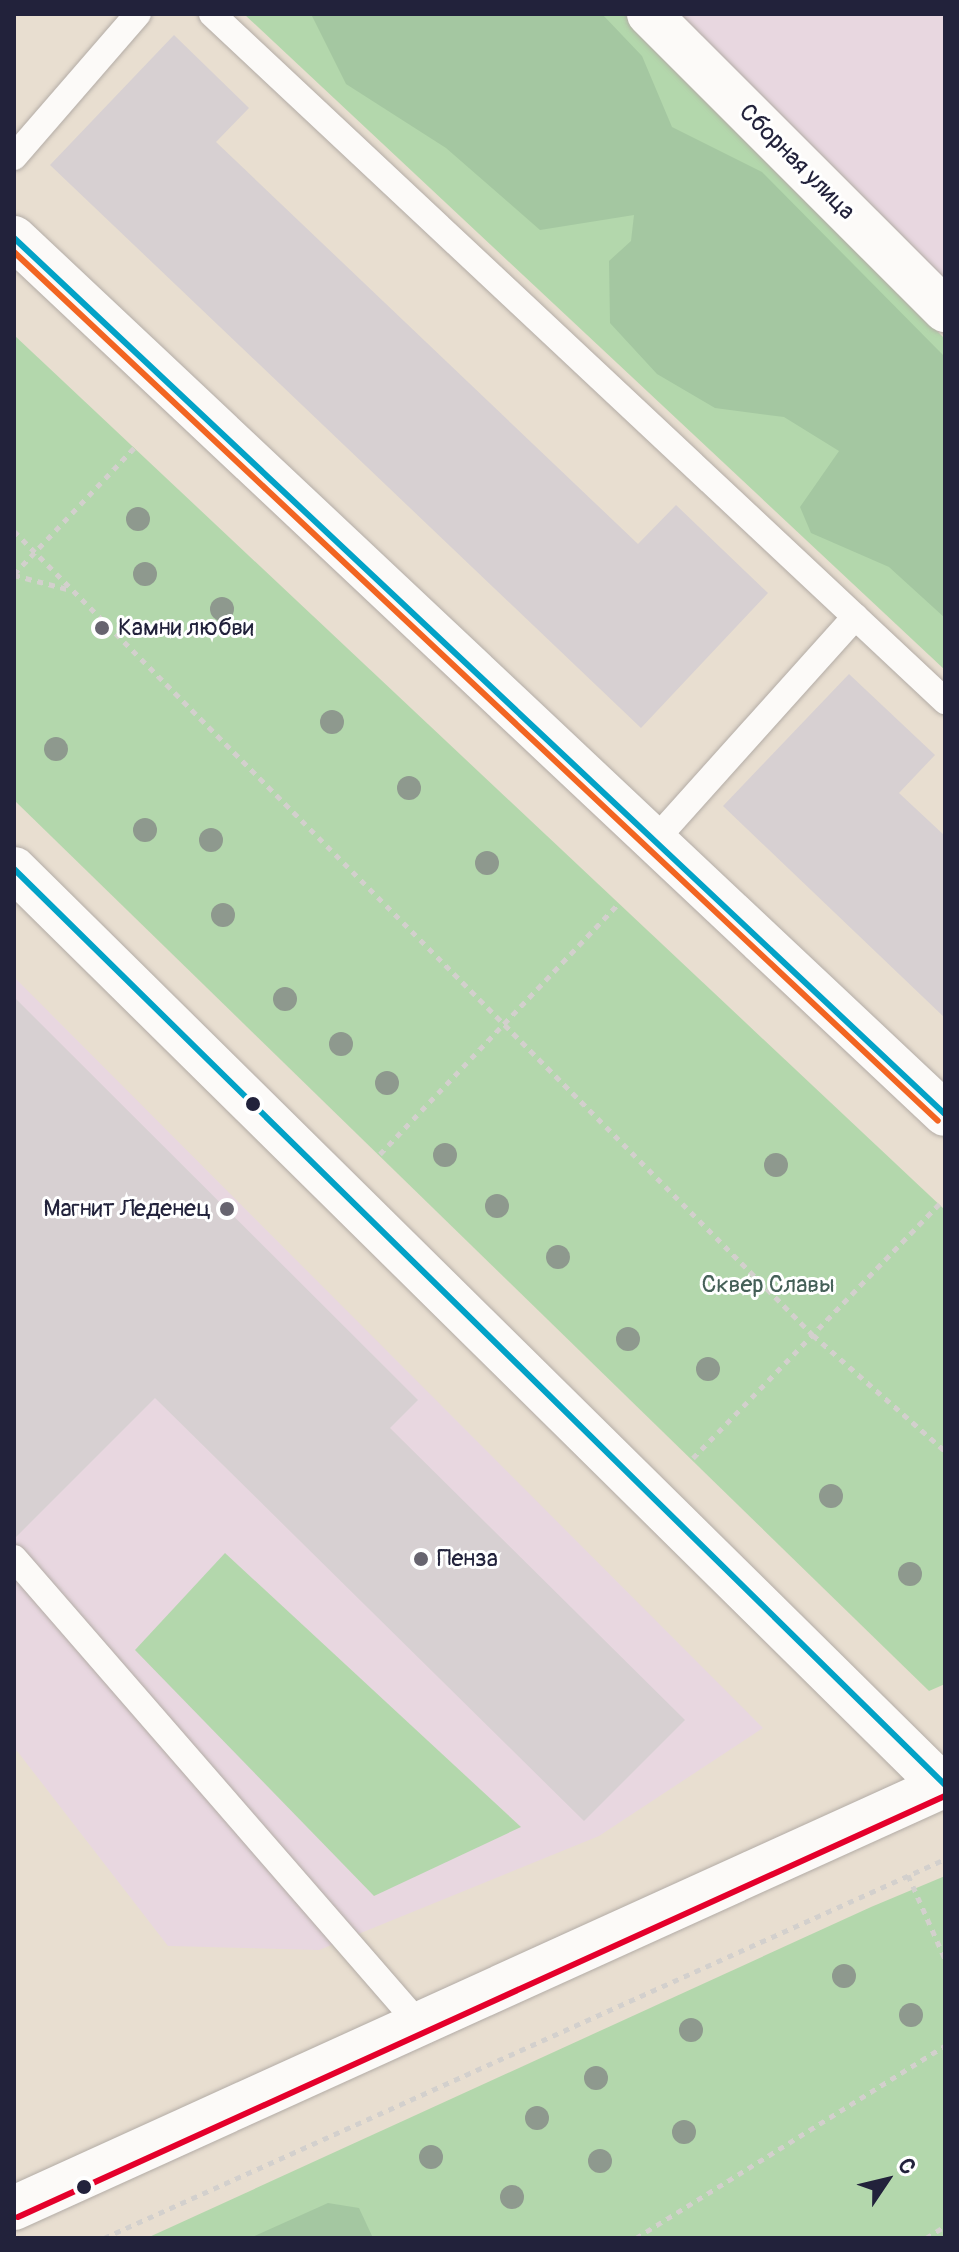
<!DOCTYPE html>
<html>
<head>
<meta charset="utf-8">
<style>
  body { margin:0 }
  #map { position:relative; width:959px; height:2252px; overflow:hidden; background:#e8ded0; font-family:Pangolin,sans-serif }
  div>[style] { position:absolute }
  .built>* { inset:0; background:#e8d7e0 }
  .green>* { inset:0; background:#b3d7ac }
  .forest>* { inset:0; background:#a4c7a1 }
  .building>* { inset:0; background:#d7d0d2 }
  .path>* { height:5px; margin-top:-2.5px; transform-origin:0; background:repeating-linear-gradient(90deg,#d3d0cd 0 6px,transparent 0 12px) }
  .roads { filter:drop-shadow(0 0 2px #b3aca6) drop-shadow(0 0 2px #b3aca6) }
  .lane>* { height:26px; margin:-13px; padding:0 13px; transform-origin:13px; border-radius:13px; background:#fcfaf8 }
  .street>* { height:44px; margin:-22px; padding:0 22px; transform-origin:22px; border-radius:22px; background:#fcfaf8 }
  .primary>* { height:44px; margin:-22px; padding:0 22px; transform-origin:22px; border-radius:22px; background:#fcfaf8 }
  .bus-1>* { height:6px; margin:-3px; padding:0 3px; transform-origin:3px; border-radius:3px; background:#02a2c7 }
  .bus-2>* { height:6px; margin:-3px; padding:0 3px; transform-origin:3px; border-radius:3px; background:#f26522 }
  .bus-3>* { height:6px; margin:-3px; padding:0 3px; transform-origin:3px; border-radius:3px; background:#e4002b }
  .trees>* { width:24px; height:24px; margin:-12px; border-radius:50%; background:#8e998e }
  .dots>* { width:22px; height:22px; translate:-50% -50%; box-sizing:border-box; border:4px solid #fff; border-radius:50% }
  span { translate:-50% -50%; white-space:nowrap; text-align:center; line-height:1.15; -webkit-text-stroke:6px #fff; paint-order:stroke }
  .street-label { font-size:24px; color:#22223b }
  .poi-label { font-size:24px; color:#22223b }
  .left { translate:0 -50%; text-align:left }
  .right { translate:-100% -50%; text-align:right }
  .park-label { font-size:24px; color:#456058 }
  .frame { position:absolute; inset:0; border:16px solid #22223b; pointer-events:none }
  .north { position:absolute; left:847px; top:2140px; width:80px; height:80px; -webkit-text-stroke:6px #fff; paint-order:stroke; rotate:55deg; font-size:22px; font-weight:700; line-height:32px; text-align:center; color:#22223b }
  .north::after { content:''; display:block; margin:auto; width:28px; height:36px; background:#22223b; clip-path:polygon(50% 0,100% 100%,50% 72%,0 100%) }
</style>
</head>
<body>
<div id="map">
  <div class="built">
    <i style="clip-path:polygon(674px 14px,945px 14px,945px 280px)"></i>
    <i style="clip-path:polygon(14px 977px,763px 1728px,599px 1836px,319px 1950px,168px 1946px,14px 1747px)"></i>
  </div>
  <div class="green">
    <i style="clip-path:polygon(244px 14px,624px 14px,945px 339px,945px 670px)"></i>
    <i style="clip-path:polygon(14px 335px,945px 1210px,945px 1684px,929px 1691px,14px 800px)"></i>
    <i style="clip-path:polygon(225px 1553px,521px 1827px,374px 1896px,135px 1650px)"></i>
    <i style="clip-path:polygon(945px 1876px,945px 2238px,147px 2238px,871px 1907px)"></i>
  </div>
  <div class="forest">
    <i style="clip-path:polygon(311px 14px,602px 14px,642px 56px,672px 127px,762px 172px,945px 357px,945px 618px,889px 567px,811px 533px,800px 507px,839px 451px,784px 417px,715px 408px,657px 374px,610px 323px,609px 261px,631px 241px,634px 215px,540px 230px,446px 148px,346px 84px)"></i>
    <i style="clip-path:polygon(328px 2203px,359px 2208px,373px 2238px,250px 2238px)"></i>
  </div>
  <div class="building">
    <i style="clip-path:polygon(174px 35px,249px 108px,216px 142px,638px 544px,676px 505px,768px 593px,641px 728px,50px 165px)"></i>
    <i style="clip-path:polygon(849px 674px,935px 755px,899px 793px,945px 836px,945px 1018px,723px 806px)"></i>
    <i style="clip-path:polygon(14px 997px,418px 1400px,390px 1428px,685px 1720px,584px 1821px,155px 1398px,14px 1539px)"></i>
  </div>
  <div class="path">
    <i style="left:14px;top:531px;width:1133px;rotate:45.18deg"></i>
    <i style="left:813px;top:1335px;width:176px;rotate:41.3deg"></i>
    <i style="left:14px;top:574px;width:175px;rotate:-46.4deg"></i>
    <i style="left:14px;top:575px;width:59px;rotate:14.7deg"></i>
    <i style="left:380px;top:1154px;width:347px;rotate:-46.4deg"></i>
    <i style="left:693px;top:1458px;width:354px;rotate:-45.9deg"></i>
    <i style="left:908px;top:1875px;width:92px;rotate:66.2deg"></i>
    <i style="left:104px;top:2238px;width:922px;rotate:-24.26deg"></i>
    <i style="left:636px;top:2238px;width:364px;rotate:-31.9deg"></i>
    <i style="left:926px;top:2238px;width:22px;rotate:-32deg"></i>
  </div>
  <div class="roads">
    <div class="lane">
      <i style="left:212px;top:14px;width:1005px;rotate:43.14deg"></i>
      <i style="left:14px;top:157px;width:189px;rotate:-49.1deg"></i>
      <i style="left:655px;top:840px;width:300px;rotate:-48.1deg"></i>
      <i style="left:14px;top:1558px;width:617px;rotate:49.01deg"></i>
    </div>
    <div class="street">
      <i style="left:649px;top:14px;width:419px;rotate:45deg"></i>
      <i style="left:14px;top:238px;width:1278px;rotate:43.26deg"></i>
      <i style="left:14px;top:869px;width:1305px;rotate:44.63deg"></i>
    </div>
    <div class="primary">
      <i style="left:14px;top:2208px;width:1023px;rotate:-24.43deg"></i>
    </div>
  </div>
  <div class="bus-1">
    <i style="left:14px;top:238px;width:1278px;rotate:43.26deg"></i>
    <i style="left:14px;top:869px;width:1306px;rotate:44.53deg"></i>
  </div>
  <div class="bus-2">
    <i style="left:14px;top:252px;width:1268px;rotate:43.24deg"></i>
  </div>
  <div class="bus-3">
    <i style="left:18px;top:2217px;width:1018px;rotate:-24.43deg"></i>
  </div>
  <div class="trees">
    <i style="left:138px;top:519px"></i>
    <i style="left:145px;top:574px"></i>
    <i style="left:222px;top:609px"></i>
    <i style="left:332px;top:722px"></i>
    <i style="left:56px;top:749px"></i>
    <i style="left:409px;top:788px"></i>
    <i style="left:145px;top:830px"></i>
    <i style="left:211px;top:840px"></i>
    <i style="left:487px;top:863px"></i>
    <i style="left:223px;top:915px"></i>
    <i style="left:285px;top:999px"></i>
    <i style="left:341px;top:1044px"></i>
    <i style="left:387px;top:1083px"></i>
    <i style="left:445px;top:1155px"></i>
    <i style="left:776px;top:1165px"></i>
    <i style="left:497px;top:1206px"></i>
    <i style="left:558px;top:1257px"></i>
    <i style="left:628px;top:1339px"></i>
    <i style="left:708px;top:1369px"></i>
    <i style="left:831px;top:1496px"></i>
    <i style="left:910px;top:1574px"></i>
    <i style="left:844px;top:1976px"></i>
    <i style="left:911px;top:2015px"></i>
    <i style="left:691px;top:2030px"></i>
    <i style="left:596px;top:2078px"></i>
    <i style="left:537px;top:2118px"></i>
    <i style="left:684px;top:2132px"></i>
    <i style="left:431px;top:2157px"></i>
    <i style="left:600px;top:2161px"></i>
    <i style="left:512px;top:2197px"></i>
  </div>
  <div class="dots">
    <i style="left:102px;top:628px;background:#67646f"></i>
    <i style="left:253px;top:1104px;background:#22223b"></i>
    <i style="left:227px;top:1209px;background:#67646f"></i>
    <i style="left:421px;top:1559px;background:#67646f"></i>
    <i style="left:84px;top:2187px;background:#22223b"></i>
  </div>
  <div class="street-label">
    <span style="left:797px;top:162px;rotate:45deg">Сборная улица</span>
  </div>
  <div class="poi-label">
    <span class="left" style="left:118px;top:628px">Камни любви</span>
    <span class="right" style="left:211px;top:1209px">Магнит Леденец</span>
    <span class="left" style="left:437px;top:1559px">Пенза</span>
  </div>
  <div class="park-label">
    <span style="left:768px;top:1285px">Сквер Славы</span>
  </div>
  <div class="frame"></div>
  <div class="north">С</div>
</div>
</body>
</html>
